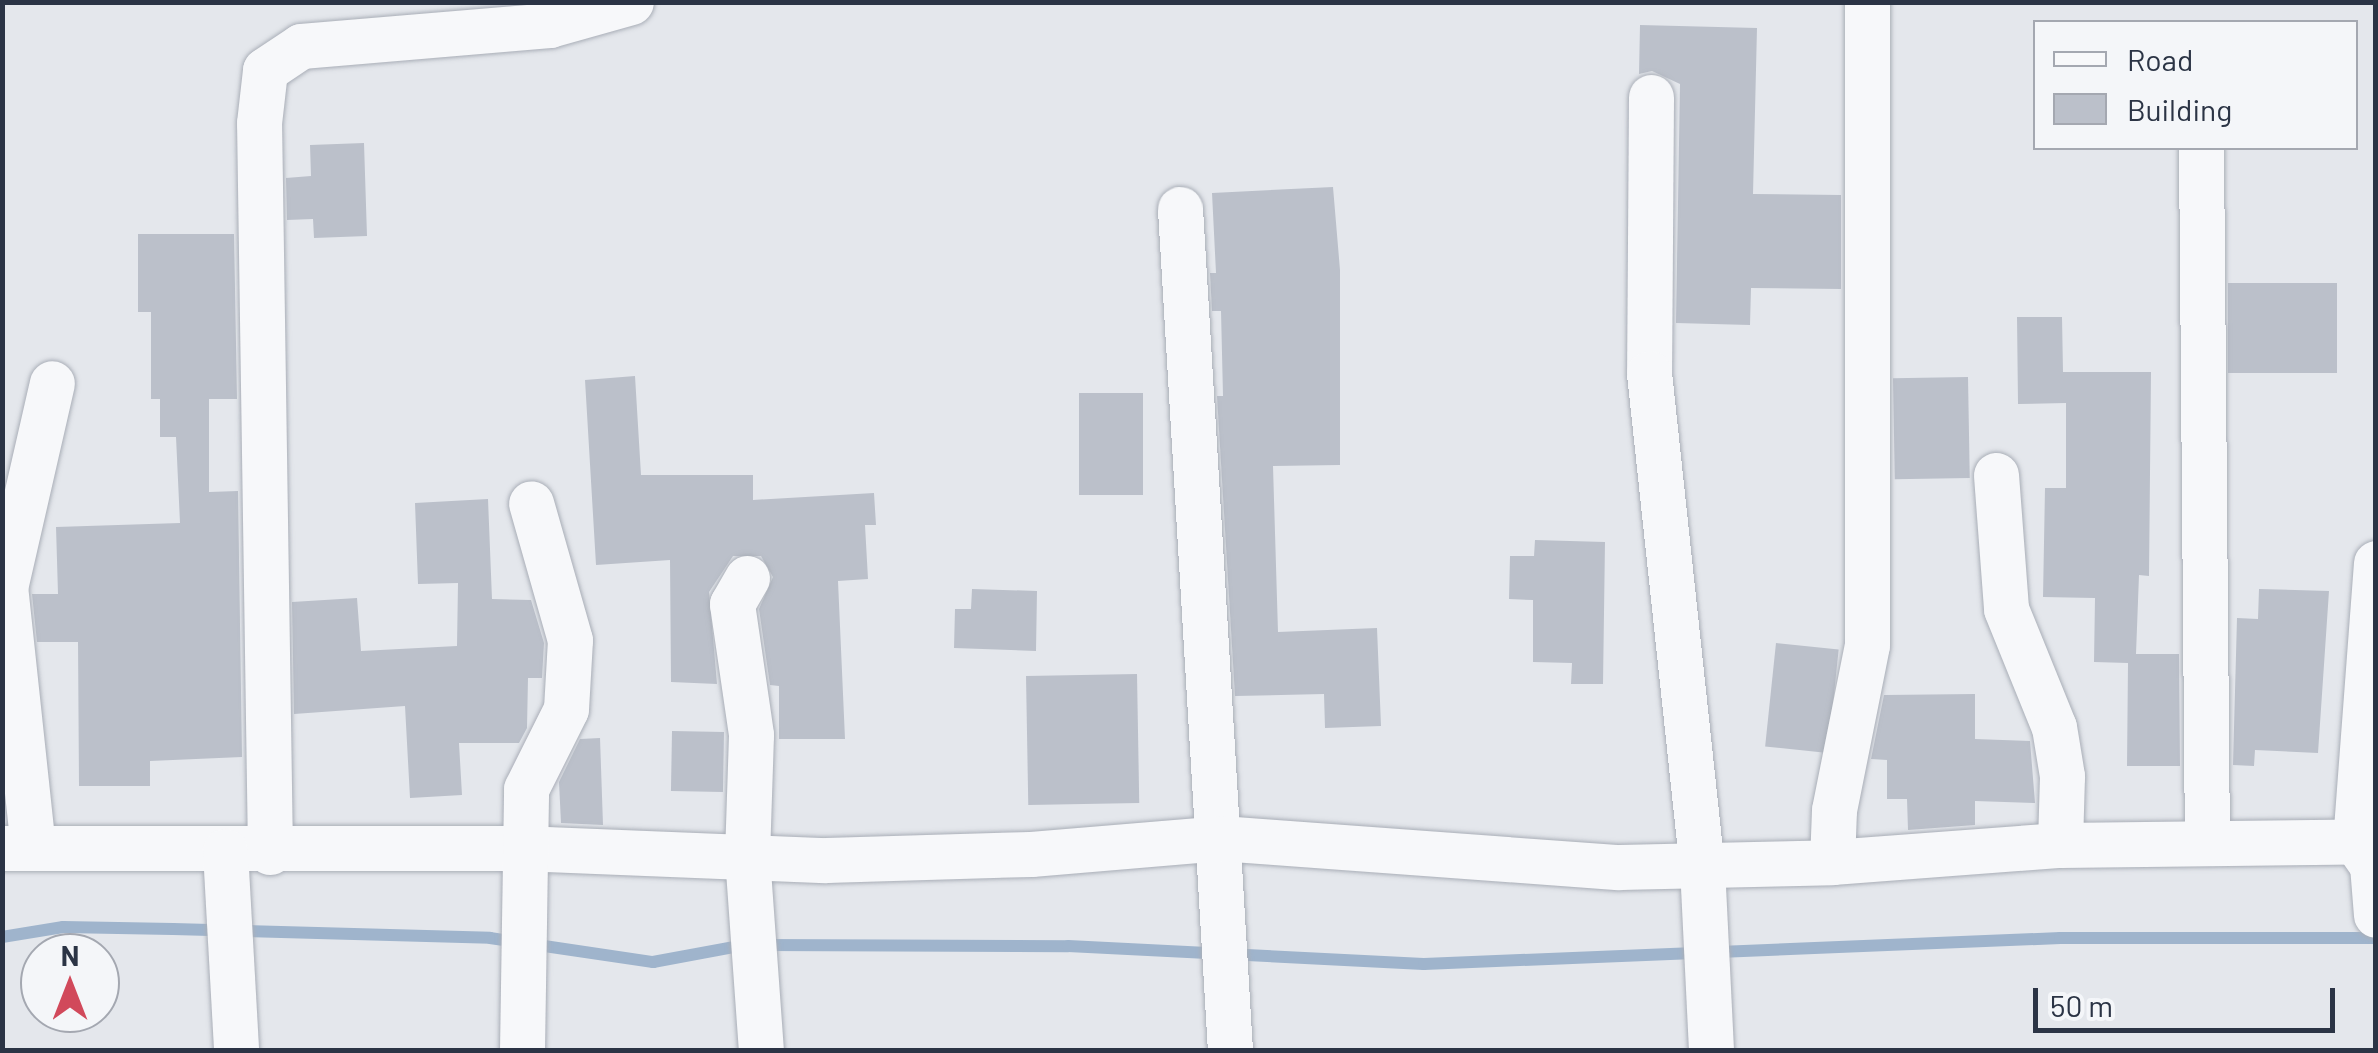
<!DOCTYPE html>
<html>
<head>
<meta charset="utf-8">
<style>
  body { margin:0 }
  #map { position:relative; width:2378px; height:1053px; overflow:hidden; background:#e4e7ec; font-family:Barlow,sans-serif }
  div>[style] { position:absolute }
  .stream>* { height:12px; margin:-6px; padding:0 6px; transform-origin:6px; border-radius:6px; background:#9fb4cc }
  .building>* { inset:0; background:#bbc0ca; transform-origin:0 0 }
  .roads { filter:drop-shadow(0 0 2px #a9aeb7) drop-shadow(0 0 2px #a9aeb7) }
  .minor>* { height:45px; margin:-22.5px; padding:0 22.5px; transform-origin:22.5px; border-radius:22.5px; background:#f7f8fa }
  span { translate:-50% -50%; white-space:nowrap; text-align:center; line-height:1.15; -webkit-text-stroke:8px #f4f6f9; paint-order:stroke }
  .frame { position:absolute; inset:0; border:5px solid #2b3445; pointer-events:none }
  .legend { position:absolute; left:2033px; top:20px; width:325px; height:130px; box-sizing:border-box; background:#f4f6f9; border:2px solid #a4a8b1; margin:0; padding:12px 18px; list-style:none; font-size:30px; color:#2b3445 }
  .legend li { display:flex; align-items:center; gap:20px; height:50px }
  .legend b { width:50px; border:2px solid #a4a8b1 }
  .north { position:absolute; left:20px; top:933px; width:100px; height:100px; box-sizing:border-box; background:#f4f6f9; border:2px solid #a4a8b1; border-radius:50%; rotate:0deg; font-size:28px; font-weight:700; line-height:40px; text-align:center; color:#2b3445 }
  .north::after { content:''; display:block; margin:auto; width:35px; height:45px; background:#d1495b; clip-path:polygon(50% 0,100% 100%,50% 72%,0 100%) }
  .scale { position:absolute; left:2033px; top:988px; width:302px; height:45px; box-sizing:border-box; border:5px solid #2b3445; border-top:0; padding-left:12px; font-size:30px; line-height:35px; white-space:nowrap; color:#2b3445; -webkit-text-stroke:8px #f4f6f9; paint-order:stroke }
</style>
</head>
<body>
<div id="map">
  <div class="stream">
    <i style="left:2px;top:937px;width:62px;rotate:-9.3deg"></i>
    <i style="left:63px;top:927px;width:110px;rotate:1deg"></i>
    <i style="left:173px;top:929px;width:317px;rotate:1.6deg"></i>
    <i style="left:490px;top:938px;width:165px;rotate:8.4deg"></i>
    <i style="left:653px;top:962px;width:94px;rotate:-10.5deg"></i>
    <i style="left:745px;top:945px;width:323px;rotate:0.2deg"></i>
    <i style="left:1068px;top:946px;width:356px;rotate:2.9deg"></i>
    <i style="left:1424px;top:964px;width:637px;rotate:-2.34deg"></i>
    <i style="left:2060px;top:938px;width:316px"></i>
  </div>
  <div class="building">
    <i style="clip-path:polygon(1640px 25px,1757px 28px,1753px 194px,1841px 195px,1841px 289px,1751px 288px,1750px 325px,1676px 323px,1680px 84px,1652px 71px,1639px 74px)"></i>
    <i style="clip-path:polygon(364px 143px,367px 236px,314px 238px,313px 219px,287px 220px,286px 178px,311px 176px,310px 145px)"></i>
    <i style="clip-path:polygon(1333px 187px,1340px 270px,1340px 465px,1273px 466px,1278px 632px,1377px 628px,1381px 726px,1325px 728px,1324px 694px,1235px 696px,1217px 396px,1223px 396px,1221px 311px,1212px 311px,1210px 273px,1216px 273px,1212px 193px)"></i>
    <i style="clip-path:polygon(138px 234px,234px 234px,237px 399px,209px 399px,209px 492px,238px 491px,242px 757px,150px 761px,150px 786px,79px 786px,78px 642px,37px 642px,32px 594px,58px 594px,56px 527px,180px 523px,176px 437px,160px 437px,160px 399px,151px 399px,151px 312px,138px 312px)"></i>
    <i style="left:2228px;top:283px;width:109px;height:90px"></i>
    <i style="clip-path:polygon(2017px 317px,2062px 317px,2063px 372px,2151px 372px,2149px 576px,2139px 575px,2136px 654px,2179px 654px,2180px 766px,2127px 766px,2128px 663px,2094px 662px,2095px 598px,2043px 597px,2045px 488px,2066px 488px,2066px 403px,2018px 404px)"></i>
    <i style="clip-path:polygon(635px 376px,641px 475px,753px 475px,753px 500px,874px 493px,876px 525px,865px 525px,868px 579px,838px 581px,845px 739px,779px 739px,779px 686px,770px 685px,759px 609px,773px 577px,761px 556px,733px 556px,709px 592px,717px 684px,671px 682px,670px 560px,596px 565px,585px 380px)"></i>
    <i style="left:1968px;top:377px;width:101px;height:75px;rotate:89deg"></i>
    <i style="left:1079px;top:393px;width:64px;height:102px"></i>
    <i style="clip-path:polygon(488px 499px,492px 599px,531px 600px,544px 643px,542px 678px,528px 678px,527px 728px,519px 743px,459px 743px,462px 795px,410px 798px,405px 706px,294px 714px,292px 602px,357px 598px,361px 651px,457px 646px,458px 583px,418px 584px,415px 503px)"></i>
    <i style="clip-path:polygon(1535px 540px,1605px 542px,1603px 684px,1571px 684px,1572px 663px,1533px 662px,1533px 600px,1509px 599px,1510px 556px,1534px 556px)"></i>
    <i style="clip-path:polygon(972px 589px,1037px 591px,1036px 651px,954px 648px,955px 609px,971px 609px)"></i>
    <i style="clip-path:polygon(2259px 589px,2329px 591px,2318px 753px,2255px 750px,2254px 766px,2233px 765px,2237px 618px,2258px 619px)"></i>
    <i style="left:1776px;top:643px;width:63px;height:104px;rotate:6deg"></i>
    <i style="left:1137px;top:674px;width:129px;height:111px;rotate:89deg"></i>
    <i style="clip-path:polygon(1975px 694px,1975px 739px,2030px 741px,2035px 803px,1975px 801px,1975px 825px,1908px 830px,1907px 799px,1887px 799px,1887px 760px,1871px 759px,1884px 695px)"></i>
    <i style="left:724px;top:732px;width:60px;height:52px;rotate:91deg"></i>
    <i style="clip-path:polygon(600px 738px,603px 825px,561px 823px,559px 782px,580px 739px)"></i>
  </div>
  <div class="roads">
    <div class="minor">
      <i style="left:1651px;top:97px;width:276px;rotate:90.4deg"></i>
      <i style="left:1649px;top:373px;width:496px;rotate:83.9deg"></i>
      <i style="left:1702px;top:866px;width:184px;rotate:87.2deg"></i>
      <i style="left:2201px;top:148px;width:695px;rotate:89.51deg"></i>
      <i style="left:1180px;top:209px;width:842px;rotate:86.6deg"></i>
      <i style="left:1996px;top:475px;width:134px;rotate:85.7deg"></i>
      <i style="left:2006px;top:609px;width:127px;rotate:67.9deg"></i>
      <i style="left:2054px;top:727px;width:50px;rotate:80.7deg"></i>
      <i style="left:2062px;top:776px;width:69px;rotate:91.7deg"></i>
      <i style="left:2376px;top:563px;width:279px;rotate:94.3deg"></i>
      <i style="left:2355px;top:841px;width:29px;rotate:55deg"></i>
      <i style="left:2372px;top:865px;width:50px;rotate:85.4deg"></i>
      <i style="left:747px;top:578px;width:30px;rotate:120deg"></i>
      <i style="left:732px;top:604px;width:132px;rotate:81.7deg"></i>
      <i style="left:751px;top:735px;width:121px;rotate:91.9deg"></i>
      <i style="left:747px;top:856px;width:195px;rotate:85.9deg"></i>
      <i style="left:2px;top:848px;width:519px"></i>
      <i style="left:521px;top:848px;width:305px;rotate:2.3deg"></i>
      <i style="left:826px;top:860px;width:205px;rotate:-1.7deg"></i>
      <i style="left:1031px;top:854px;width:190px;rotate:-4.8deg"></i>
      <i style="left:1220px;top:838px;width:400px;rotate:4.2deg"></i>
      <i style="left:1619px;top:867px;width:213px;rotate:-1.3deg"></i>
      <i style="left:1832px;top:862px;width:229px;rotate:-4.3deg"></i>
      <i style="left:2060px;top:845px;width:316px;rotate:-0.7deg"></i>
      <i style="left:33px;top:848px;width:262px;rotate:-96.1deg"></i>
      <i style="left:5px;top:588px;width:210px;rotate:-77.1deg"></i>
      <i style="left:225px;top:851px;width:199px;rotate:86.8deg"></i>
      <i style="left:270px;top:852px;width:729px;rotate:-90.86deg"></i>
      <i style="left:259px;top:123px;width:53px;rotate:-83.5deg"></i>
      <i style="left:265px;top:70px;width:43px;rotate:-33.7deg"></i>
      <i style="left:301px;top:46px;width:249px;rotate:-4.8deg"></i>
      <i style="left:549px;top:25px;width:85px;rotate:-15.7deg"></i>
      <i style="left:1832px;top:862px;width:52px;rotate:-87.8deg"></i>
      <i style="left:1834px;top:810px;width:168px;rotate:-78.7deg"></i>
      <i style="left:1867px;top:645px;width:643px;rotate:-90deg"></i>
      <i style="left:522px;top:1050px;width:261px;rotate:-89.1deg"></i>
      <i style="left:526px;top:789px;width:89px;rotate:-63.4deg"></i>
      <i style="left:566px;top:709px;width:69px;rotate:-86.7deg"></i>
      <i style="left:570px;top:640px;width:142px;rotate:-105.9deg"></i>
    </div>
  </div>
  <div class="frame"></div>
  <ul class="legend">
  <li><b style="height:12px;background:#f7f8fa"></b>Road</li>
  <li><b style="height:28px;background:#bbc0ca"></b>Building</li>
  </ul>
  <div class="north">N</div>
  <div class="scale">50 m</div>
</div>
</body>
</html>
